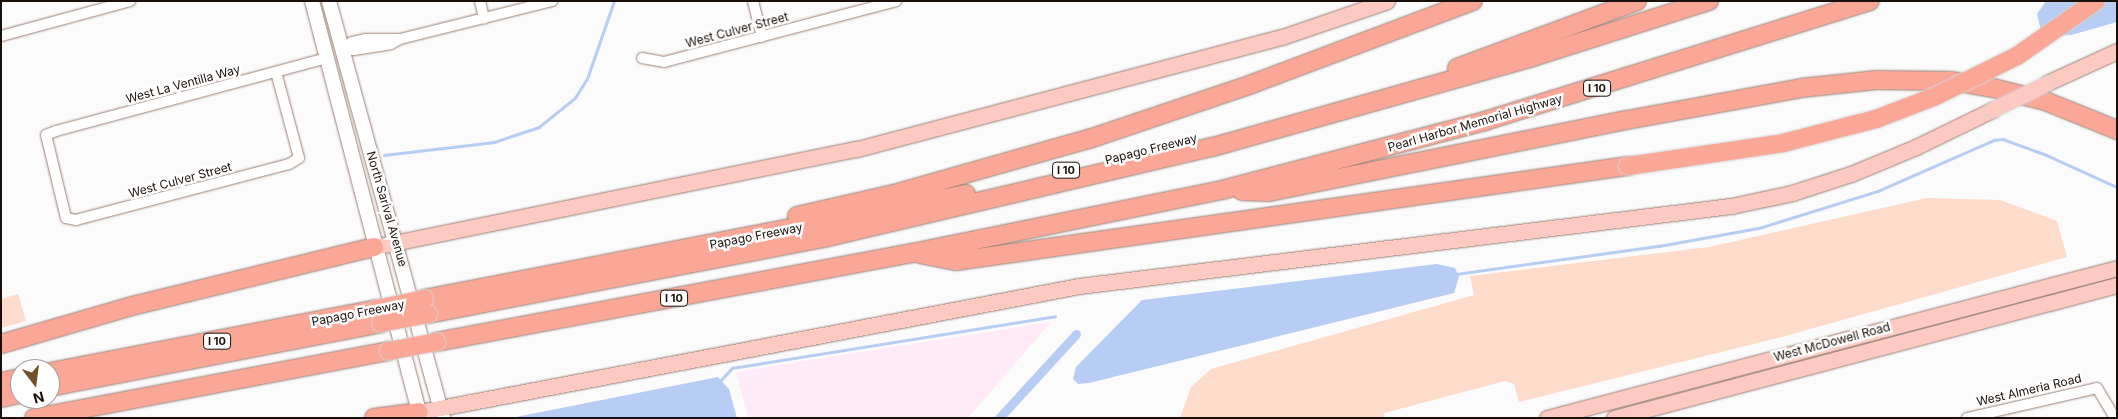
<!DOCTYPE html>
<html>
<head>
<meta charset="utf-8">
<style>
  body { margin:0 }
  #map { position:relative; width:2118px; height:419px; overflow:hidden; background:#fbfbfb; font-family:Inter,sans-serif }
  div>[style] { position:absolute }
  .industrial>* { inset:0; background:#ffeaf8 }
  .green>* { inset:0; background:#fedbca }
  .water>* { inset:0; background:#b7cdf3 }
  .stream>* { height:2.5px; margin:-1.25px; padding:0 1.25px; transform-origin:1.25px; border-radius:1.25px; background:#b7cdf3 }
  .canal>* { height:9px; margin:-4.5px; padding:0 4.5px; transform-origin:4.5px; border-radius:4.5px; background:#b7cdf3 }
  .roads { filter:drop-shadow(0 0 1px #987f73) drop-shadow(0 0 1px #987f73) }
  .minor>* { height:10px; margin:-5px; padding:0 5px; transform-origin:5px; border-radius:5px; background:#fff }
  .secondary>* { height:14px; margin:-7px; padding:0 7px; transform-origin:7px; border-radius:7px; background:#fff }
  .primary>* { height:15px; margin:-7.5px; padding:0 7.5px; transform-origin:7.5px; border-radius:7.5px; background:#fccac1 }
  .motorway>* { height:18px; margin:-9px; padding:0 9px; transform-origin:9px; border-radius:9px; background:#faa797 }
  .bridges { filter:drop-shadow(0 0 1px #d6d4d3) drop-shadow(0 0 1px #d6d4d3) }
  .primary-bridge>* { height:15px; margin:-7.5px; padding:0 7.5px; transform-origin:7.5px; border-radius:7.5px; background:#fccac1 }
  .motorway-bridge>* { height:18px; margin:-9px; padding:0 9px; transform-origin:9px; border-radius:9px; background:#faa797 }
  span { translate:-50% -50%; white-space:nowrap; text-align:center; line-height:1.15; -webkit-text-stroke:5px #fff; paint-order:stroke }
  .shield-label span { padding:1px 4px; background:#fff; border:1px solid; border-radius:4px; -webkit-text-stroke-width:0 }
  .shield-label { font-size:11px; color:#19100b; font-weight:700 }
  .street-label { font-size:12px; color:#19100b }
  .frame { position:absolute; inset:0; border:2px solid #19100b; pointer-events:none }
  .north { position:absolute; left:10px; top:359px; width:50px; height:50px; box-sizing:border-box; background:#fff; border:1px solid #a39f9d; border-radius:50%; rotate:165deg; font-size:14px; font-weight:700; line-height:20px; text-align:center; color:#19100b }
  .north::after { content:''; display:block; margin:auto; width:18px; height:22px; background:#714f27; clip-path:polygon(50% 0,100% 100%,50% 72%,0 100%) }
</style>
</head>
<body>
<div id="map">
  <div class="industrial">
    <i style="clip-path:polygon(1051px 322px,968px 418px,748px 418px,736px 372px)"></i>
  </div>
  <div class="green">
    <i style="clip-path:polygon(1927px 198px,2000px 200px,2057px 221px,2067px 257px,1782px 337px,1519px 402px,1514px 384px,1505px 381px,1384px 413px,1385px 418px,1180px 418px,1191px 387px,1211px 369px,1474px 295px,1470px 276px,1709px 247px)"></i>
    <i style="clip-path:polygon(18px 294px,26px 321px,1px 328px,1px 299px)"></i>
  </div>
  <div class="water">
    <i style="clip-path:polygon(2046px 1px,2117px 1px,2117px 22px,2071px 35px,2050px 36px,2041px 31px,2037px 14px)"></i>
    <i style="clip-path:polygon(1437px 264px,1455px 268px,1459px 277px,1454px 293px,1089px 383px,1078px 384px,1073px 379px,1076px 367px,1142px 300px)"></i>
    <i style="clip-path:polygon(718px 377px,729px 389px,737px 418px,511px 418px)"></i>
  </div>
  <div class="stream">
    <i style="left:384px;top:155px;width:111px;rotate:-6.7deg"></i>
    <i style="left:494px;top:142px;width:47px;rotate:-18.4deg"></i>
    <i style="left:539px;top:127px;width:46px;rotate:-38.9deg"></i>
    <i style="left:575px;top:98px;width:22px;rotate:-58deg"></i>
    <i style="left:587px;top:79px;width:83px;rotate:-70.9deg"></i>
    <i style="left:1456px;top:274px;width:205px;rotate:-7.9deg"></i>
    <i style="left:1659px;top:246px;width:102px;rotate:-10.2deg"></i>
    <i style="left:1759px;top:228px;width:125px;rotate:-17.3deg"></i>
    <i style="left:1878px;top:191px;width:127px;rotate:-23.7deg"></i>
    <i style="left:1994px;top:140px;width:9px;rotate:-6deg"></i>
    <i style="left:2003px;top:139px;width:44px;rotate:20.1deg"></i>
    <i style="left:2044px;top:154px;width:80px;rotate:24.3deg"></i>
    <i style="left:720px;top:381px;width:18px;rotate:-47deg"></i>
    <i style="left:732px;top:368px;width:327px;rotate:-9.1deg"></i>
  </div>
  <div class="canal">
    <i style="left:999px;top:418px;width:114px;rotate:-47.5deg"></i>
  </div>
  <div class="roads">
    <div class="minor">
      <i style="left:480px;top:1px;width:18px;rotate:77deg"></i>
      <i style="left:753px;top:1px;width:37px;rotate:76deg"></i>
      <i style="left:1px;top:36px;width:134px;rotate:-15.2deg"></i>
      <i style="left:341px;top:49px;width:13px;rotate:4deg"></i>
      <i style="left:354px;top:50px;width:37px;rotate:-9deg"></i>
      <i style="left:391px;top:44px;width:10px;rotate:-29deg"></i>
      <i style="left:400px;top:39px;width:157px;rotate:-14deg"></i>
      <i style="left:341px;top:49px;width:13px;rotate:-32deg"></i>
      <i style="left:352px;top:42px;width:13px;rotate:-13deg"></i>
      <i style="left:365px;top:39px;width:35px"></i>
      <i style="left:642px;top:58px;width:22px;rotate:10deg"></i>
      <i style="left:664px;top:62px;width:240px;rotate:-14.7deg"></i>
      <i style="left:276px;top:72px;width:89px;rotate:75deg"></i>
      <i style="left:299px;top:158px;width:12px;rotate:149deg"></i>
      <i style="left:289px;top:164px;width:220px;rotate:165.3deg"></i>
      <i style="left:76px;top:220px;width:10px;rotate:-169deg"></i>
      <i style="left:66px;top:218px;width:85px;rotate:-103.5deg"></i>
      <i style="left:46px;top:135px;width:11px;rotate:-22deg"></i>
      <i style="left:56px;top:131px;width:281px;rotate:-15.1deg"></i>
      <i style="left:1967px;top:418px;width:133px;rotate:-13deg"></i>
      <i style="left:2097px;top:388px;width:35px;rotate:59deg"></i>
    </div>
    <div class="secondary">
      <i style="left:312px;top:1px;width:431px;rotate:75.4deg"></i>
      <i style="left:329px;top:1px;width:432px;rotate:74.7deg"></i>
    </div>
    <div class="primary">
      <i style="left:2047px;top:83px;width:77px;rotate:-24.6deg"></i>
      <i style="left:374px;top:247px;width:493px;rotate:-11.5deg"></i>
      <i style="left:857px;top:149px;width:440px;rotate:-14.8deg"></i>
      <i style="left:1282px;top:37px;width:111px;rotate:-18.9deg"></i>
      <i style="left:419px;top:412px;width:672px;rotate:-10.81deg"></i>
      <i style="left:1079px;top:286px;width:657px;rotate:-7deg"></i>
      <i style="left:1731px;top:206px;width:62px;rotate:-12deg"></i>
      <i style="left:1792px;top:193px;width:62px;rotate:-17.9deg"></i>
      <i style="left:1851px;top:174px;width:70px;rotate:-22.6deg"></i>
      <i style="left:1916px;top:147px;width:85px;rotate:-26deg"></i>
      <i style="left:1547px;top:418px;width:589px;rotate:-14.74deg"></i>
      <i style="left:1614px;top:418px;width:520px;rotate:-14.81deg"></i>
    </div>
    <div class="motorway">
      <i style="left:1457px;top:68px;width:192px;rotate:-20.4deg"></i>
      <i style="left:1242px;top:191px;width:27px;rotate:2deg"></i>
      <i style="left:1269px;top:192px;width:365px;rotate:-11.4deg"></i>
      <i style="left:1627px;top:120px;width:177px;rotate:-10.4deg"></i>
      <i style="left:1801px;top:88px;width:76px;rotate:-6deg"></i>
      <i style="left:1877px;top:80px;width:75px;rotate:0.8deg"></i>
      <i style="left:1952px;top:81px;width:42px;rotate:9.7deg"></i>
      <i style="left:1993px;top:88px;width:54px;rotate:14deg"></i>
      <i style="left:2045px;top:101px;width:78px;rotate:21.9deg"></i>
      <i style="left:797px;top:216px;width:99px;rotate:-12.8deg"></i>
      <i style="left:894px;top:194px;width:203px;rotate:-15.8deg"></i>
      <i style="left:1089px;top:139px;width:172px;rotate:-18.6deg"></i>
      <i style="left:1252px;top:84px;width:236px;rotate:-20.6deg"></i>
      <i style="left:920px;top:254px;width:37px;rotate:11deg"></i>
      <i style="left:956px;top:261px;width:679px;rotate:-8.05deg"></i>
      <i style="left:424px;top:299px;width:552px;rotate:-10.96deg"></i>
      <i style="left:428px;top:314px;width:403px;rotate:-10.9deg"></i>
      <i style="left:824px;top:238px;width:400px;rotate:-13.2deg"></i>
      <i style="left:1213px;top:147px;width:329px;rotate:-15.7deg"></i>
      <i style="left:1530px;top:58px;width:188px;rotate:-17.7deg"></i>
      <i style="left:436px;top:342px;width:484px;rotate:-10.6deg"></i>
      <i style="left:912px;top:253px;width:316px;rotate:-11.5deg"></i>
      <i style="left:1222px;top:190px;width:272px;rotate:-14.7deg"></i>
      <i style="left:1485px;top:121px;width:403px;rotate:-17.3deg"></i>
      <i style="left:1px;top:344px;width:136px;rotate:-16.2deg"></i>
      <i style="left:132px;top:306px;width:249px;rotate:-13.7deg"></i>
      <i style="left:50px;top:372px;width:333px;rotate:-10.9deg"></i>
      <i style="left:1px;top:382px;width:19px;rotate:-12deg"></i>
      <i style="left:50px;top:387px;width:337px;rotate:-10.9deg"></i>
      <i style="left:1px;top:398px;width:19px;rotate:-12deg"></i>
      <i style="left:34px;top:418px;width:361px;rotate:-10.7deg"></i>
      <i style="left:374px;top:418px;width:45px;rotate:-7.6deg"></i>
    </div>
  </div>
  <div class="bridges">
    <div class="primary-bridge">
      <i style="left:1992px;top:110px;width:61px;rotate:-26.1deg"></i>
    </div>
    <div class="motorway-bridge">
      <i style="left:1628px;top:166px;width:157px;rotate:-8.4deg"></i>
      <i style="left:1783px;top:143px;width:96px;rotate:-14.5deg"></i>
      <i style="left:1876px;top:119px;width:64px;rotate:-21deg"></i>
      <i style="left:1936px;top:96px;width:90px;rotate:-26.3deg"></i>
      <i style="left:2017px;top:56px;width:96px;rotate:-34.8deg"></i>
      <i style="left:377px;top:309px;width:48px;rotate:-12deg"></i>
      <i style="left:381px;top:323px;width:48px;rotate:-10.8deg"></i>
      <i style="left:389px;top:351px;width:48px;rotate:-10.8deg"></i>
    </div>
  </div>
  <div class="shield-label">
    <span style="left:1597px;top:88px">I 10</span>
    <span style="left:1066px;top:170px">I 10</span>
    <span style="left:674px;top:298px">I 10</span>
    <span style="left:217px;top:341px">I 10</span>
  </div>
  <div class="street-label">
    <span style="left:737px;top:30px;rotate:-15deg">West Culver Street</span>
    <span style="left:183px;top:84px;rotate:-15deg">West La Ventilla Way</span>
    <span style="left:1475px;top:123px;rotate:-16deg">Pearl Harbor Memorial Highway</span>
    <span style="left:1151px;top:149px;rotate:-14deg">Papago Freeway</span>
    <span style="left:180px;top:180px;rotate:-15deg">West Culver Street</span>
    <span style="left:387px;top:209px;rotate:74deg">North Sarival Avenue</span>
    <span style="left:756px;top:236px;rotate:-11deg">Papago Freeway</span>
    <span style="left:358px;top:313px;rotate:-11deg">Papago Freeway</span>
    <span style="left:1832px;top:342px;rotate:-15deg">West McDowell Road</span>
    <span style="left:2029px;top:390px;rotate:-13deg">West Almeria Road</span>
  </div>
  <div class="frame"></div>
  <div class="north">N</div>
</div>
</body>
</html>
